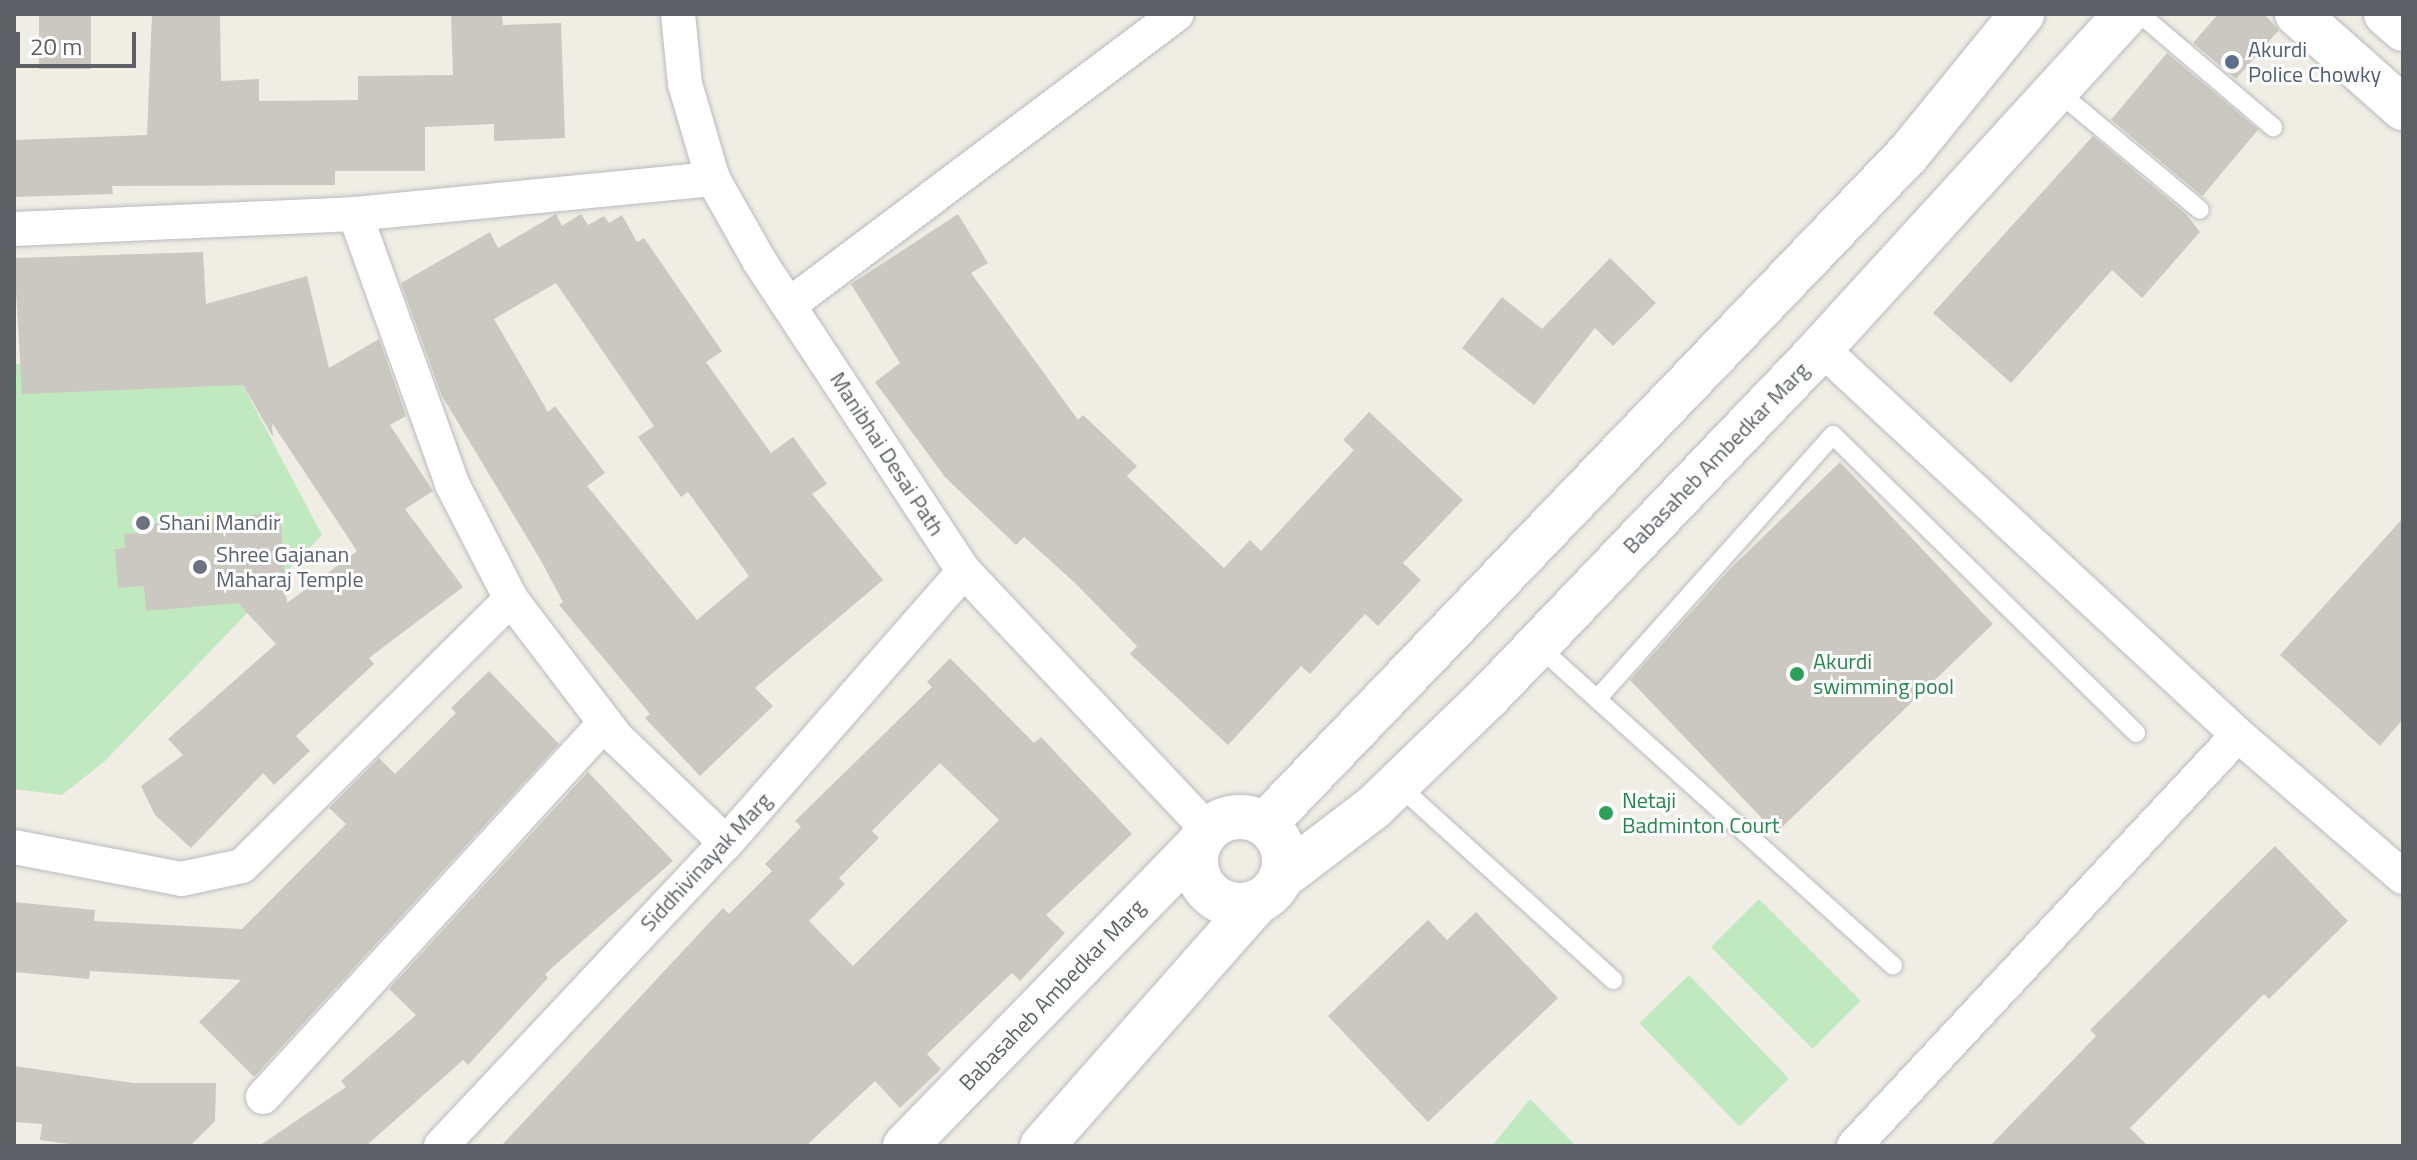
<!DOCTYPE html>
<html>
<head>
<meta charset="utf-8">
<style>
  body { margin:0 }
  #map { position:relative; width:2417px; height:1160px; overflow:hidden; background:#f0ede5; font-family:"Titillium Web",sans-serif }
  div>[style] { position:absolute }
  .green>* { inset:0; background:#c1e9c0; transform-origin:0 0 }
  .building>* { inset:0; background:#cbc8c2; transform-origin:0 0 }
  .roads { filter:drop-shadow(0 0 2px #b7bbbf) drop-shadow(0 0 2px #b7bbbf) }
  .lane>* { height:18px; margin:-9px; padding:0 9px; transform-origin:9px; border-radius:9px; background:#fff }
  .street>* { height:34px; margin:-17px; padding:0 17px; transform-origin:17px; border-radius:17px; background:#fff }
  .secondary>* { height:44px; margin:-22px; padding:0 22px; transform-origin:22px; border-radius:22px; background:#fff }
  .secondary>.ring { margin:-22px; padding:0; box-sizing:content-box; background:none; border:44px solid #fff; border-radius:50% }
  .dots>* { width:22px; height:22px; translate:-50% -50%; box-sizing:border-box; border:4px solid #fff; border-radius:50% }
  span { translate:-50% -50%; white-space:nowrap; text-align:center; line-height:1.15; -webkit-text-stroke:6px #fff; paint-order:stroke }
  .service-label { font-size:22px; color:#4e5e75 }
  .left { translate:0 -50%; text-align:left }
  .street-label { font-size:22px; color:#5d6166 }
  .worship-label { font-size:22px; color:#5b616d }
  .leisure-label { font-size:22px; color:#27864d }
  .frame { position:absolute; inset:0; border:16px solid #5d6166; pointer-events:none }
  .scale { position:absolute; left:16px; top:32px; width:120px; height:36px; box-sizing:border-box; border:4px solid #5d6166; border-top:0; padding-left:10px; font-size:24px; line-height:28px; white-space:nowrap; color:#5d6166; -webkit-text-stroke:6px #fff; paint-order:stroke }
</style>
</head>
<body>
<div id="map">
  <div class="green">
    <i style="clip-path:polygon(230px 361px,322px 535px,105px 761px,62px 795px,14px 789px,14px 364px)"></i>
    <i style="left:1759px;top:899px;width:144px;height:68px;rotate:45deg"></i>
    <i style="left:1689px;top:975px;width:144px;height:69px;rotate:46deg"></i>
    <i style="clip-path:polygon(1530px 1099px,1576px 1146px,1492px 1146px)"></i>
  </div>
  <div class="building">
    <i style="left:39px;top:14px;width:52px;height:55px"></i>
    <i style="clip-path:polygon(152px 14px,220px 14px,221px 81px,259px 79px,259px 101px,358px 100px,358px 76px,453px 75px,451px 14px,502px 14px,503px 25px,561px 23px,565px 138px,494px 141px,494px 124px,425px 127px,425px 171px,335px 171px,335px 185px,112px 186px,113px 194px,14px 197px,14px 140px,147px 135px)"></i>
    <i style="clip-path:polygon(2218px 14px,2264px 14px,2279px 30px,2236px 79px,2193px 43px)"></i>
    <i style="left:2167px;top:53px;width:119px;height:87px;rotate:40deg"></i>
    <i style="clip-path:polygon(2093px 136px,2186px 214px,2200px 232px,2142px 298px,2112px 270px,2011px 383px,1933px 313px)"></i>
    <i style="clip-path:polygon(evenodd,556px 214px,562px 226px,581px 214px,588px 225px,604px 216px,609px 223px,622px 215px,637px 242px,644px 238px,722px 351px,706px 362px,771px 453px,793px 437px,827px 484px,812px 494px,883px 580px,755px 688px,773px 706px,700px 776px,645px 718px,650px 714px,559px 605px,563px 602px,540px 559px,442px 396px,401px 283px,490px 232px,498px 248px,556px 214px,556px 283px,654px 426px,638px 437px,681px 497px,688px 492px,749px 576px,697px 620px,587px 486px,605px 473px,555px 406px,548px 412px,494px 319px,556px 283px)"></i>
    <i style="clip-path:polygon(958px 214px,988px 263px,971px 273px,1078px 420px,1083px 415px,1137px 466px,1127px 476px,1224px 568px,1250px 540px,1261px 551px,1354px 450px,1343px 440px,1369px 412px,1463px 500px,1403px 563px,1421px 580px,1378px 626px,1365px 614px,1310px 674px,1301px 666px,1228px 745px,1130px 654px,1137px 646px,1074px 582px,1024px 537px,1016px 545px,945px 477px,875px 382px,900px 363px,851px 284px)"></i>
    <i style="clip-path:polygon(203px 252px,206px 304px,307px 276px,329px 368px,379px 339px,406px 416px,390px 425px,433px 491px,405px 509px,463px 587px,369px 658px,374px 664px,296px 736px,310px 751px,274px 785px,263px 773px,191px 848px,155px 815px,141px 786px,183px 755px,168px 739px,276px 644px,238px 603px,146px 611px,144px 586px,118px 588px,115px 549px,125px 548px,124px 534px,144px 533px,143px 525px,280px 513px,287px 603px,357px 551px,272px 423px,273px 437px,243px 385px,22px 394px,14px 258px)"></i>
    <i style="clip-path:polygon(1610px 258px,1656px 303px,1613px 346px,1595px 328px,1534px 405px,1462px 348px,1502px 297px,1542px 329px)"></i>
    <i style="clip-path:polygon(1840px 462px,1993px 624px,1776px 833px,1630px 680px,1729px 570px)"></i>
    <i style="clip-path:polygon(2403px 518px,2403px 719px,2380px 746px,2280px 655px)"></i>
    <i style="clip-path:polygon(evenodd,950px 658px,1034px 743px,1041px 737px,1132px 834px,1046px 915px,1065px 933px,1020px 981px,1012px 973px,927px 1054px,941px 1069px,900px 1108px,875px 1081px,806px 1146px,501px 1146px,723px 908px,729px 914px,772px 871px,765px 864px,801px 827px,795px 821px,932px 687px,927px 682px,950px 658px,940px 763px,999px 820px,853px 966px,809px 921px,845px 884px,839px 878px,879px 838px,872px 831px,940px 763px)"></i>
    <i style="clip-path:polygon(489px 671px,559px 744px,254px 1077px,199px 1022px,241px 980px,90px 971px,89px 979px,14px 972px,14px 902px,95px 910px,94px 921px,242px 929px,346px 824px,329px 808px,379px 758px,395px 774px,456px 713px,451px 708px)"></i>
    <i style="clip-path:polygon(588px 772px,673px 861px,545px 974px,548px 978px,468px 1065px,463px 1060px,366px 1146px,259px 1146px,346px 1087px,341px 1081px,416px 1015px,389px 989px)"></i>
    <i style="clip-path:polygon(2275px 846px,2348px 921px,2269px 999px,2264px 994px,2130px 1128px,2148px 1146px,1990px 1146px,2096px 1036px,2090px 1030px)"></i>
    <i style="clip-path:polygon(1476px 912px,1558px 998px,1428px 1122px,1328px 1016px,1428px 920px,1447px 940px)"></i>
    <i style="clip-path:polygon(14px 1066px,133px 1083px,216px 1083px,215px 1121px,190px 1146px,83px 1146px,40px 1140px,42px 1124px,14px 1122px)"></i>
  </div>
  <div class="roads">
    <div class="lane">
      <i style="left:2140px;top:14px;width:175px;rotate:40.4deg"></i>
      <i style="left:2056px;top:90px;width:187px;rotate:39.8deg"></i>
      <i style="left:1537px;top:645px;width:479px;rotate:42deg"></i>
      <i style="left:1597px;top:699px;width:354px;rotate:-48.2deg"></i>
      <i style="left:1833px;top:435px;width:425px;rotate:44.5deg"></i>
      <i style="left:1397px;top:784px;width:292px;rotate:42.2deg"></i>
    </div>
    <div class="street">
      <i style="left:678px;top:14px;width:70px;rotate:84.3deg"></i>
      <i style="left:685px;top:84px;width:99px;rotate:73.6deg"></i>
      <i style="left:713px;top:179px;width:95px;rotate:60.5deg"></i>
      <i style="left:760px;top:262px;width:370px;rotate:56.6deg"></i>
      <i style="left:964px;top:571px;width:356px;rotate:46.7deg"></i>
      <i style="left:355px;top:214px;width:287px;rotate:70.2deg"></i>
      <i style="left:452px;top:484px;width:129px;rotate:62.8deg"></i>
      <i style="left:511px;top:599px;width:175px;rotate:52.7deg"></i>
      <i style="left:617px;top:738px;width:151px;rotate:43.9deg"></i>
      <i style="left:14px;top:229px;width:341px;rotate:-2.5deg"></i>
      <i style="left:355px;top:214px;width:360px;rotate:-5.6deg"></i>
      <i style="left:789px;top:305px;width:485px;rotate:-36.9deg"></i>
      <i style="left:1821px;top:348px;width:569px;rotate:42.86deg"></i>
      <i style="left:2238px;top:735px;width:218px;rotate:40.7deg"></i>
      <i style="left:14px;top:847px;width:170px;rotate:10.8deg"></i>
      <i style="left:181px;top:879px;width:62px;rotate:-12deg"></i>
      <i style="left:242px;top:866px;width:379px;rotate:-44.8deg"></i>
      <i style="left:263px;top:1097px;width:507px;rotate:-47.56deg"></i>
      <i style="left:441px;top:1146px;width:416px;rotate:-46.8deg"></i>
      <i style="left:726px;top:843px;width:361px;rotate:-48.8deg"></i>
      <i style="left:1854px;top:1146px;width:562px;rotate:-46.95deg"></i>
    </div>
    <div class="secondary">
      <i style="left:2297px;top:14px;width:142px;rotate:41.6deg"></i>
      <i style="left:2386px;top:14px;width:23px;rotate:41deg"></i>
      <i class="ring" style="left:1196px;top:817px;width:44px;height:44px"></i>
      <i style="left:1265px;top:824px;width:929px;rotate:-46.18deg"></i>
      <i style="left:1908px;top:154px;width:181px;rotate:-50.8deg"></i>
      <i style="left:1281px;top:878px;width:116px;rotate:-37.3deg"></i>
      <i style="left:1373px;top:808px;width:161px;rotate:-44deg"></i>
      <i style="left:1489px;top:696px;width:481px;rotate:-46.3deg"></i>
      <i style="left:1821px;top:348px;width:452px;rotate:-47.6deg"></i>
      <i style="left:905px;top:1146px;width:421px;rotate:-45.8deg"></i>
      <i style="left:1042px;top:1146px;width:325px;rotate:-48.6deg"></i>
    </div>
  </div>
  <div class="dots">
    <i style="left:2232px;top:62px;background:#5c6f8a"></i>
    <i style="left:143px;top:523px;background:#6b7280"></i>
    <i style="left:200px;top:567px;background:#6b7280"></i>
    <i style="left:1797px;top:674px;background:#2e9e5b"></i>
    <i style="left:1606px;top:813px;background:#2e9e5b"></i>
  </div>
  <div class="service-label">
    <span class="left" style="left:2248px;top:62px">Akurdi<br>Police Chowky</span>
  </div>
  <div class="street-label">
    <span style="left:887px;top:454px;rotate:57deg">Manibhai Desai Path</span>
    <span style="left:1716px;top:458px;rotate:-46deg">Babasaheb Ambedkar Marg</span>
    <span style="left:706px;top:862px;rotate:-47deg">Siddhivinayak Marg</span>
    <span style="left:1052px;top:995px;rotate:-46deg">Babasaheb Ambedkar Marg</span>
  </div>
  <div class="worship-label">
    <span class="left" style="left:159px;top:523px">Shani Mandir</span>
    <span class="left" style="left:216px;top:567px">Shree Gajanan<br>Maharaj Temple</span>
  </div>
  <div class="leisure-label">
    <span class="left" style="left:1813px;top:674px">Akurdi<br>swimming pool</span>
    <span class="left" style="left:1622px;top:813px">Netaji<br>Badminton Court</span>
  </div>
  <div class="frame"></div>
  <div class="scale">20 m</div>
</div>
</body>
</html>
